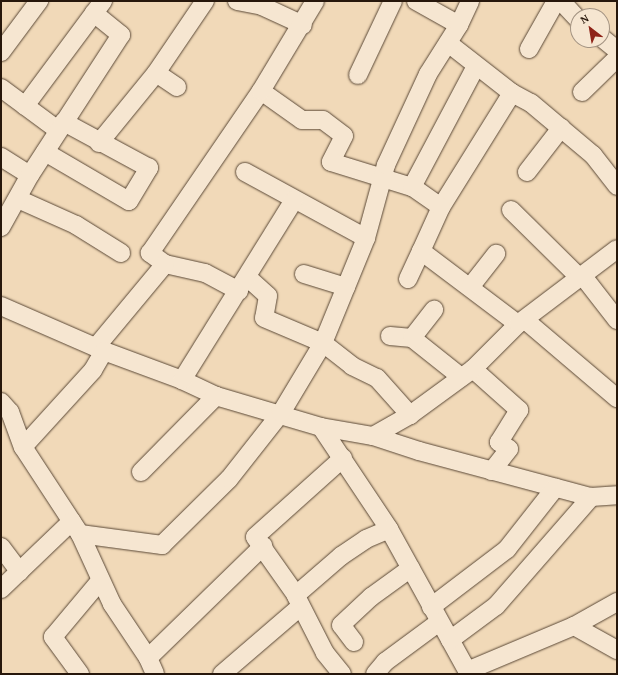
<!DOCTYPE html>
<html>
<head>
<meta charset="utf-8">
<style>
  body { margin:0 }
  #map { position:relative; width:618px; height:675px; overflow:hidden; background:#f1d9b8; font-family:"Gentium Book Plus",serif }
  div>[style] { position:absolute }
  .roads { filter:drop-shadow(0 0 1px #5a4836) drop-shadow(0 0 1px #5a4836) }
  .minor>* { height:18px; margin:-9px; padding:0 9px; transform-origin:9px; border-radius:9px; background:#f6e6d1 }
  span { translate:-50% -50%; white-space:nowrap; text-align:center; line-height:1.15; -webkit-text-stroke:3px #f6e6d1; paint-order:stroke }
  .frame { position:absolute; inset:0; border:2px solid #27170b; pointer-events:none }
  .north { position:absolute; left:570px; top:8px; width:40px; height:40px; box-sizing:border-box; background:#f6e6d1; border:1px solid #a39382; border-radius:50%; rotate:329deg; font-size:11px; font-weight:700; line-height:16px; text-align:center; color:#27170b }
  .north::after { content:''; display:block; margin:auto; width:14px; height:18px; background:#8f2418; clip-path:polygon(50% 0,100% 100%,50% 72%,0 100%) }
</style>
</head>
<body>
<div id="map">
  <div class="roads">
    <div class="minor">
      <i style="left:237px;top:1px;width:25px;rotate:11deg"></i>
      <i style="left:262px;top:6px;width:45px;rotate:24.9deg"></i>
      <i style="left:416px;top:1px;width:49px;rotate:29.2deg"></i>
      <i style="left:561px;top:1px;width:25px;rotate:47deg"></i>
      <i style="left:602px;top:38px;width:19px;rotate:39deg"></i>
      <i style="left:448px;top:43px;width:81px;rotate:38deg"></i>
      <i style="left:512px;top:93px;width:21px;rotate:28deg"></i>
      <i style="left:531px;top:103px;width:81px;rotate:40deg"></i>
      <i style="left:593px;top:155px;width:39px;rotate:52deg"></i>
      <i style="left:529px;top:49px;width:55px;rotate:-60.6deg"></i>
      <i style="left:1px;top:52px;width:64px;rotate:-53.3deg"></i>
      <i style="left:358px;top:75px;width:82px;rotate:-64.7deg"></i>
      <i style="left:177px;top:87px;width:25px;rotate:-146deg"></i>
      <i style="left:156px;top:73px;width:87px;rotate:-55.8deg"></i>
      <i style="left:1px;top:88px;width:71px;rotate:36.4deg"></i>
      <i style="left:261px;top:91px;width:50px;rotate:35.3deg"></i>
      <i style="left:302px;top:120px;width:21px"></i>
      <i style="left:323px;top:120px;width:26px;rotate:37deg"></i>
      <i style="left:344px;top:136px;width:29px;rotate:117deg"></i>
      <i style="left:331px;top:162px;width:85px;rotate:17.2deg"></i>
      <i style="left:582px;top:92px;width:49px;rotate:-44.2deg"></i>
      <i style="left:512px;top:93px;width:134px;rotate:121.9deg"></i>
      <i style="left:441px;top:207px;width:48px;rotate:114.4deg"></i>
      <i style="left:421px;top:251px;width:121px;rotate:37deg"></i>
      <i style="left:25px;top:106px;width:131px;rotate:-53.4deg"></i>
      <i style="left:99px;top:143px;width:90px;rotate:-50.8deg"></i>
      <i style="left:45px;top:152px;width:97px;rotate:30.3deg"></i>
      <i style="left:129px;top:201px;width:39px;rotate:-59deg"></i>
      <i style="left:149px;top:168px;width:97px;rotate:-151.6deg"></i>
      <i style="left:1px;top:157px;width:34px;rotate:32deg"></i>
      <i style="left:245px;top:172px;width:138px;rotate:28.6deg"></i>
      <i style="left:527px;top:172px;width:56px;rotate:-52.3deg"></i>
      <i style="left:18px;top:199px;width:64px;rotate:24.1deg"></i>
      <i style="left:76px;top:225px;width:53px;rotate:31.9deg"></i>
      <i style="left:441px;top:207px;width:35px;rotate:-145deg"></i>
      <i style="left:412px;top:187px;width:137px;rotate:-62.1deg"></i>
      <i style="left:511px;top:210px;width:97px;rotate:44.6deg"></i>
      <i style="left:1px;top:227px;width:60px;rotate:-60.9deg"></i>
      <i style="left:30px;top:175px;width:167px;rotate:-57deg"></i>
      <i style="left:121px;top:35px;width:35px;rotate:-141deg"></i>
      <i style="left:304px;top:274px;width:44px;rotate:17.2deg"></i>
      <i style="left:582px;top:275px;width:57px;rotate:52.1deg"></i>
      <i style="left:247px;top:277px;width:28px;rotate:42deg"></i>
      <i style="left:268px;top:296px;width:22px;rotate:100deg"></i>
      <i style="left:264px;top:318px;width:64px;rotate:23deg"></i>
      <i style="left:323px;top:343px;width:37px;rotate:38deg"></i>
      <i style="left:352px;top:366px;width:28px;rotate:26deg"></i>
      <i style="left:377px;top:378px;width:50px;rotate:48.3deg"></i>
      <i style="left:408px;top:279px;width:31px;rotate:-65deg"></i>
      <i style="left:471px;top:286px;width:41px;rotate:-52deg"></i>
      <i style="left:239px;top:291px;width:38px;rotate:-152deg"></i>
      <i style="left:205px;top:273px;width:41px;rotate:-167.3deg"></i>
      <i style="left:165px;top:264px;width:19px;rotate:-144deg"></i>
      <i style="left:150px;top:253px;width:196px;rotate:-55.6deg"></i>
      <i style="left:261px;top:91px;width:105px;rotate:-59deg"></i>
      <i style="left:1px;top:306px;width:112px;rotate:23.6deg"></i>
      <i style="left:104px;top:351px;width:83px;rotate:20.4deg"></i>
      <i style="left:182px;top:380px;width:38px;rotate:25deg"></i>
      <i style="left:216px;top:396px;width:109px;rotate:16.4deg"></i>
      <i style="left:321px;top:427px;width:53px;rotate:9.8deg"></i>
      <i style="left:373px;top:436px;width:48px;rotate:18.1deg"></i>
      <i style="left:419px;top:451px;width:178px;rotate:15deg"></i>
      <i style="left:591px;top:497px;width:26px;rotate:-4deg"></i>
      <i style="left:525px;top:320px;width:121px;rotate:40.3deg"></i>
      <i style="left:390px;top:336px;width:22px;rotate:5deg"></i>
      <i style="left:412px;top:338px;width:63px;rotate:38.5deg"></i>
      <i style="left:412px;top:338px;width:36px;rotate:-52deg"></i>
      <i style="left:96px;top:347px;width:108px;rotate:-50.3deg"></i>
      <i style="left:473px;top:369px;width:62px;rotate:41.7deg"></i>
      <i style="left:519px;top:410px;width:38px;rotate:122deg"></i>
      <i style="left:499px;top:442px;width:12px;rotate:35deg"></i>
      <i style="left:509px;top:449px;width:28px;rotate:128deg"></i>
      <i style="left:182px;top:380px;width:212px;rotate:-58.1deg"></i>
      <i style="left:1px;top:402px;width:13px;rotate:48deg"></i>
      <i style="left:10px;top:412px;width:37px;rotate:70deg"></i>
      <i style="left:23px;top:447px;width:104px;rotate:56.8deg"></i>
      <i style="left:80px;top:534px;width:77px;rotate:65.4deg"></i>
      <i style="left:112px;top:604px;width:65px;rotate:56.3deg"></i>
      <i style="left:148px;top:658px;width:17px;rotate:66deg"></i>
      <i style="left:321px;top:427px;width:123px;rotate:56.3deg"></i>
      <i style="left:389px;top:529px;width:166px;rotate:61.1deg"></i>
      <i style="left:373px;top:436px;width:43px;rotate:-29.6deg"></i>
      <i style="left:410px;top:415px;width:78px;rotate:-36.1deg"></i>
      <i style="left:473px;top:369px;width:64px;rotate:-45deg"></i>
      <i style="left:518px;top:324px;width:124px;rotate:-37.1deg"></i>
      <i style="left:23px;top:447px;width:104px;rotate:-47.7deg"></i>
      <i style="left:93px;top:370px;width:22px;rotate:-60deg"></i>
      <i style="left:343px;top:458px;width:118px;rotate:138.1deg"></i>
      <i style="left:255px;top:537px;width:71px;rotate:54.7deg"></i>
      <i style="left:296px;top:595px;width:60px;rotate:-40.9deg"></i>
      <i style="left:341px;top:556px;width:30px;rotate:-34deg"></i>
      <i style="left:366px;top:539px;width:25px;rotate:-23deg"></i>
      <i style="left:141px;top:472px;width:107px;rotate:-45.4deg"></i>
      <i style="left:80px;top:534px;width:83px;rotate:7.6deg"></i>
      <i style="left:162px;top:545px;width:94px;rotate:-44.6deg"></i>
      <i style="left:229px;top:479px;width:84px;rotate:-51.8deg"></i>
      <i style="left:281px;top:413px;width:82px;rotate:-59deg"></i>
      <i style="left:323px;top:343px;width:113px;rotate:-67.7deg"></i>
      <i style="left:366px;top:238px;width:76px;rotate:-74.7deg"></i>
      <i style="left:386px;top:165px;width:100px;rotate:-65.2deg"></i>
      <i style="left:428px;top:74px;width:58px;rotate:-57.7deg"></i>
      <i style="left:459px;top:25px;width:26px;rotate:-65deg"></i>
      <i style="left:1px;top:547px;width:31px;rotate:53deg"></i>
      <i style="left:1px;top:589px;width:98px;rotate:-43.8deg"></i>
      <i style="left:296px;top:596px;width:64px;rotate:63deg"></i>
      <i style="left:325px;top:653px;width:27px;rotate:51deg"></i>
      <i style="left:431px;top:607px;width:96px;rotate:-37.3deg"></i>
      <i style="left:507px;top:549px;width:78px;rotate:-51.8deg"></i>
      <i style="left:574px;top:626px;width:49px;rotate:29.2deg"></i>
      <i style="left:450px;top:640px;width:57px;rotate:-36.5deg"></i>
      <i style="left:496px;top:606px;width:145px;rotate:-48.9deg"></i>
      <i style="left:354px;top:642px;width:21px;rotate:-127deg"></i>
      <i style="left:341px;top:625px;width:41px;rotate:-43deg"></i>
      <i style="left:371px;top:597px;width:49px;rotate:-35.9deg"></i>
      <i style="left:148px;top:658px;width:161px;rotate:-44.2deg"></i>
      <i style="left:467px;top:671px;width:116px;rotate:-22.8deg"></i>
      <i style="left:574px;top:626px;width:49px;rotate:-29.2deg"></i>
      <i style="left:80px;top:674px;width:46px;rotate:-126.1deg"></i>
      <i style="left:53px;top:637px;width:73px;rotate:-50deg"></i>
      <i style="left:222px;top:674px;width:103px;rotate:-40.7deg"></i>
      <i style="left:375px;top:674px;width:16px;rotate:-50deg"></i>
      <i style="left:385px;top:662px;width:67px;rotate:-36.5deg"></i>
    </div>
  </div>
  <div class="frame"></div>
  <div class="north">N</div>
</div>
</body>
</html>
